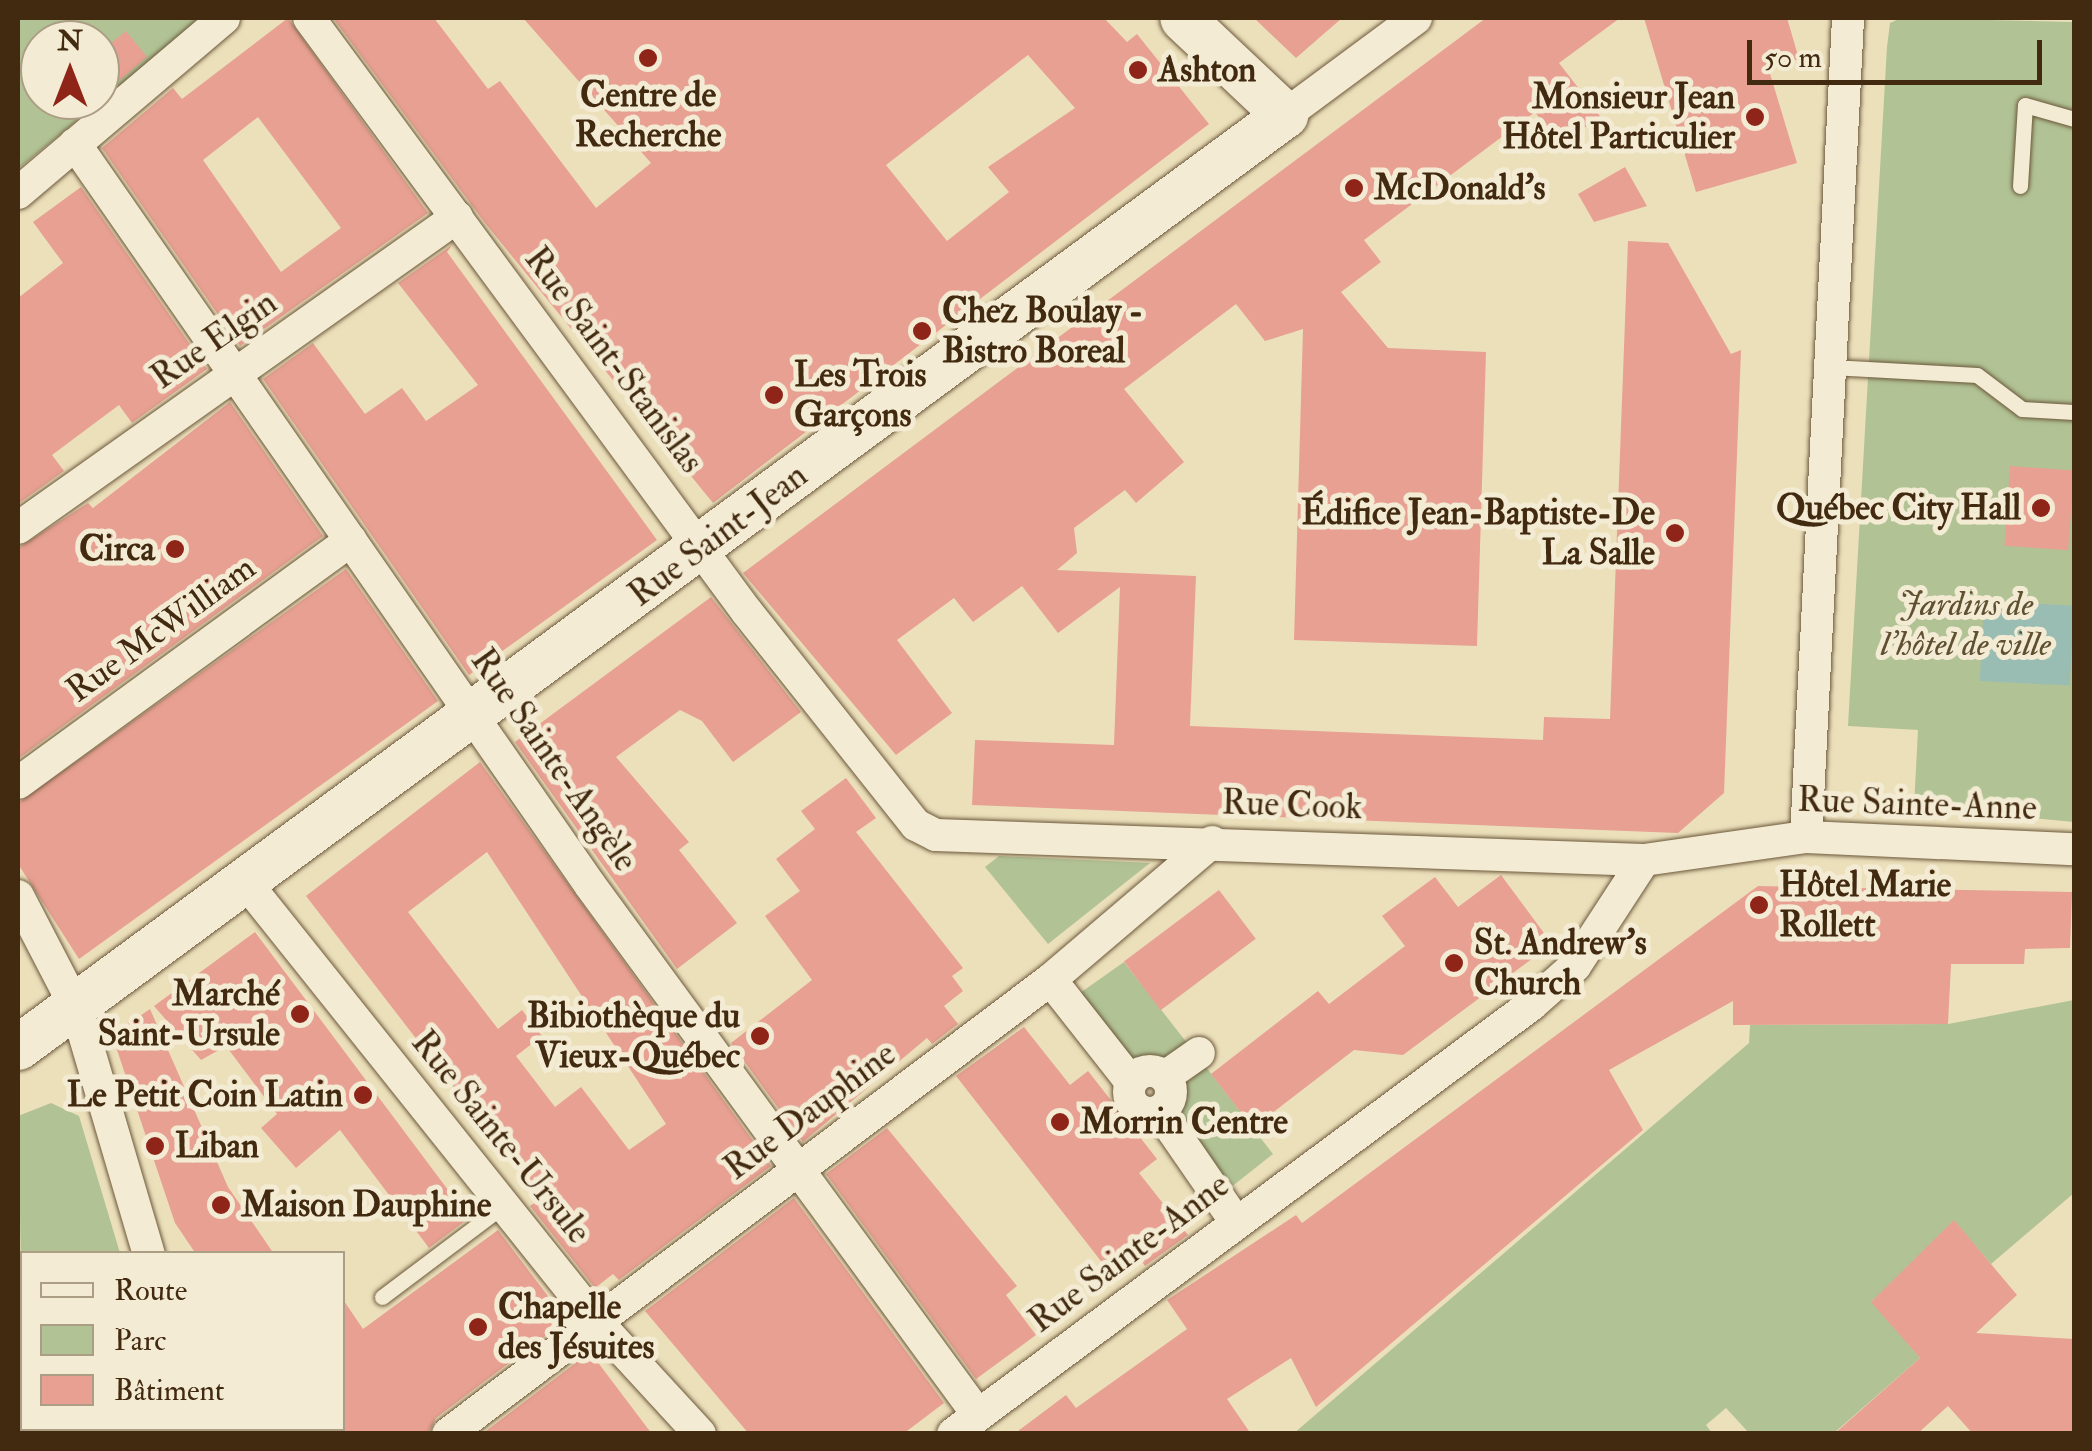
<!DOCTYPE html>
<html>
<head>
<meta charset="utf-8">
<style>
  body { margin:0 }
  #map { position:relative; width:2092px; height:1451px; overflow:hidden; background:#ece0bb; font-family:"IM FELL Double Pica",serif }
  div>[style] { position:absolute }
  .green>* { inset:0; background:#b1c395 }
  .water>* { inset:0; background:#99bdb2; transform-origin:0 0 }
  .building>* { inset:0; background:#e7a092; transform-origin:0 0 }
  .roads { filter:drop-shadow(0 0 2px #6c583b) drop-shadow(0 0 2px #6c583b) }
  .lane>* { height:15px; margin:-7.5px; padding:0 7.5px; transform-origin:7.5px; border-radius:7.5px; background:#f3ebd3 }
  .street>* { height:32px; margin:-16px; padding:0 16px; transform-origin:16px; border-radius:16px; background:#f3ebd3 }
  .street>.ring { margin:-16px; padding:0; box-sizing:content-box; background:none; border:32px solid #f3ebd3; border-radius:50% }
  .secondary>* { height:45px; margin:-22.5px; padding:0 22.5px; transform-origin:22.5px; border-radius:22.5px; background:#f3ebd3 }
  .dots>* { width:28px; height:28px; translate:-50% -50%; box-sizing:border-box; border:5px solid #f3ebd3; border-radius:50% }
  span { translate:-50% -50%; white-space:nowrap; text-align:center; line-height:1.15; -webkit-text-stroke:10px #f3ebd3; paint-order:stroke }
  .poi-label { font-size:35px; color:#422a10; font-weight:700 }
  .left { translate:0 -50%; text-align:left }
  .right { translate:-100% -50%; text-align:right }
  .street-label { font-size:35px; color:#422a10 }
  .park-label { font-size:35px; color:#5e5031; font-style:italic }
  .frame { position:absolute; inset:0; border:20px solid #422a10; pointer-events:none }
  .legend { position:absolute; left:20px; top:1251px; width:325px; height:180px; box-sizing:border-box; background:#f3ebd3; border:2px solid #ac9e85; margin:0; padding:12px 18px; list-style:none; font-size:30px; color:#422a10 }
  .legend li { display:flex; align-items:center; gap:20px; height:50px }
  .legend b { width:50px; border:2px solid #ac9e85 }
  .north { position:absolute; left:20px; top:20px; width:100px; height:100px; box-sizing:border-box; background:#f3ebd3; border:2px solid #ac9e85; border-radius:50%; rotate:0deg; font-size:28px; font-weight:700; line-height:40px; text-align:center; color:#422a10 }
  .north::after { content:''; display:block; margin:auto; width:35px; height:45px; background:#8f2418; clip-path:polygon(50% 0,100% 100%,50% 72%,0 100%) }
  .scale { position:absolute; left:1747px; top:40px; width:295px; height:45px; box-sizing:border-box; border:5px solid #422a10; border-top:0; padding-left:12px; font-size:30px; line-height:35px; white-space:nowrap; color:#422a10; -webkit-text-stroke:8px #f3ebd3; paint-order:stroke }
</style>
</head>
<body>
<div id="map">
  <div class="green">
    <i style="clip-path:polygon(evenodd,18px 18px,202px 18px,18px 169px,18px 18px,40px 40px,100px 40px,100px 100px,40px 100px,40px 40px)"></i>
    <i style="clip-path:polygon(1901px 18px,2074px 22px,2074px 822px,1914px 807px,1918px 730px,1848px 726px,1887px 47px,1890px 23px)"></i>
    <i style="clip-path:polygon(999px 856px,1150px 863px,1048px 944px,985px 867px)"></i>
    <i style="clip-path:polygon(1124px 962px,1187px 1043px,1169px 1057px,1130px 1057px,1080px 993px)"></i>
    <i style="clip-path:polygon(2074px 1000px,2074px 1193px,1991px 1264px,1958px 1226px,1872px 1301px,1920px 1358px,1834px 1433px,1749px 1433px,1726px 1408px,1706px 1425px,1712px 1433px,1293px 1434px,1749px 1043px,1750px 1025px,1948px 1024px)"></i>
    <i style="clip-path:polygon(1206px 1067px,1273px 1154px,1230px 1188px,1179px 1116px,1187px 1082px)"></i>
    <i style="clip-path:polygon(51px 1103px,79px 1116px,120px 1253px,22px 1254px,22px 1319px,18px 1116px)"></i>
  </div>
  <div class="water">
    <i style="left:1984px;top:601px;width:90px;height:80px;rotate:3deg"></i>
  </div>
  <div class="building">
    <i style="clip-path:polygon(evenodd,288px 18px,428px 213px,240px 346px,102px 148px,173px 88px,182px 99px,288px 18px,258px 117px,341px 228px,281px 272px,203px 160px,258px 117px)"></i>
    <i style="clip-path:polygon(evenodd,333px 18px,434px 18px,488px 89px,500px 81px,596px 208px,651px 163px,523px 18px,1104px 18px,1127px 42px,1137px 34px,1209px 124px,713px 503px,485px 223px,333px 18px,1028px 55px,1075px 108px,988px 167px,1009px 192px,947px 241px,886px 165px,1028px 55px)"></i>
    <i style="clip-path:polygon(1254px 18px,1342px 18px,1296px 58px)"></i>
    <i style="clip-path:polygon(1486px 18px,1620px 18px,1559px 63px,1600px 116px,1560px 146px,1535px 112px,1364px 240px,1381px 262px,1341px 292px,1388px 348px,1486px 352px,1477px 646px,1294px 640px,1303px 329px,1265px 341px,1236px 304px,1124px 389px,1184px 462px,1136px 503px,1125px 490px,1074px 528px,1077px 553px,1057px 570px,1196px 576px,1190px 726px,1543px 740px,1544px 717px,1610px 719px,1628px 241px,1668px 243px,1731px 354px,1741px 350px,1724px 793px,1678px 833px,972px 805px,975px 740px,1114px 745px,1120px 587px,1058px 633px,1022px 586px,973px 622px,954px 598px,897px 640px,952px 713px,896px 755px,743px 573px)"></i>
    <i style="clip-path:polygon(1644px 18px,1787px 18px,1799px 59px,1768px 67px,1797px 163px,1696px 192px)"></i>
    <i style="clip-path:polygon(126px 31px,147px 57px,100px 97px,100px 52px)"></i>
    <i style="clip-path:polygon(1625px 167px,1647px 206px,1594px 222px,1578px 194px)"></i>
    <i style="clip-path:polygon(81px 187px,207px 369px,132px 423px,119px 405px,52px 455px,64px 471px,18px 504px,18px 298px,63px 263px,33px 222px)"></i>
    <i style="clip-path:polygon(452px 245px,447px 252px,657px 540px,469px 675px,263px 379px,313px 343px,365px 414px,402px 388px,426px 421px,478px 385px,398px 283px)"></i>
    <i style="clip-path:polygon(230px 402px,323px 536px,18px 759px,18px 548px,88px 503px,93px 508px)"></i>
    <i style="left:2010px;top:466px;width:64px;height:80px;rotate:4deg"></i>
    <i style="clip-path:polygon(346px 569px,438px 701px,79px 959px,18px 864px,18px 803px)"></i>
    <i style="clip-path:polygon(711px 597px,801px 712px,733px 762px,702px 721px,680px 710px,616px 757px,689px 842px,679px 850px,737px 923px,677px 969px,515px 742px)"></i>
    <i style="clip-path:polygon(evenodd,480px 762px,771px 1166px,619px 1280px,613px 1274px,595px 1288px,530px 1206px,540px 1199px,306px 896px,480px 762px,487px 852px,666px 1124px,629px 1150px,581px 1087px,555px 1107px,516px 1056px,542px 1036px,522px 1010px,498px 1029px,408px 912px,487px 852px)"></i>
    <i style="clip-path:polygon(846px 778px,876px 818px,856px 832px,963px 968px,952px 976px,963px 991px,944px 1006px,958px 1024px,932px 1044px,927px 1038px,803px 1142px,731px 1043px,812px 980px,765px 916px,800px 891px,776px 859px,815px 829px,801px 811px)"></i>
    <i style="clip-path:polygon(1501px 875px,1552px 944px,1403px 1055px,1354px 1050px,1253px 1128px,1211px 1074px,1318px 991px,1329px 1004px,1405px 946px,1382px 916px,1435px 877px,1458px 907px)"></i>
    <i style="clip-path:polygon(1758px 886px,2072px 892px,2070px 948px,2025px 949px,2024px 964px,1951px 964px,1948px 1024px,1733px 1025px,1733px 1001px,1609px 1070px,1643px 1130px,1316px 1407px,1291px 1358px,1227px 1399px,1251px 1434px,1014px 1434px,1066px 1395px,1076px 1408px,1187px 1329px,1167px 1300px,1296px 1215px,1302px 1223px)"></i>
    <i style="left:1219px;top:890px;width:61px;height:119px;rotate:53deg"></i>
    <i style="clip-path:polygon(255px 932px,469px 1218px,429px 1248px,340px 1130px,296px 1168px,261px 1128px,277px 1114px,226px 1046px,201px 1060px,154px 1006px)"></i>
    <i style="clip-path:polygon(150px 1009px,228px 1187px,274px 1254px,196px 1254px,175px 1223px,112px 1035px)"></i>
    <i style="clip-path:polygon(1024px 1027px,1070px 1085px,1088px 1071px,1157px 1159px,1139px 1173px,1188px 1235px,1145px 1266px,1141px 1260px,1115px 1279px,956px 1076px)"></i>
    <i style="clip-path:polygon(887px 1128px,1017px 1286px,1006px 1295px,1036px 1335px,976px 1379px,826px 1174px)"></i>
    <i style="clip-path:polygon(794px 1198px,944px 1403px,903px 1434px,749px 1434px,645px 1311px)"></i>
    <i style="clip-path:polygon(1954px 1220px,2017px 1295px,1976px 1333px,2074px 1339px,2074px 1434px,1973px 1434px,1948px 1406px,1917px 1434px,1834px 1434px,1920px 1358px,1871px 1302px)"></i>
    <i style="clip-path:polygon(498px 1230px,566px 1320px,436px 1418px,428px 1434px,342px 1434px,342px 1298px,363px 1329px)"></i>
    <i style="clip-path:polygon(590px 1352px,652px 1434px,482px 1434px)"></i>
  </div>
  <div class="roads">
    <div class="lane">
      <i style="left:2020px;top:186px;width:81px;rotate:-86.5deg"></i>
      <i style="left:2025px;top:105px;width:51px;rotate:15.9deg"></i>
      <i style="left:1831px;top:367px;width:146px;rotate:3.1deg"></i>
      <i style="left:1977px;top:375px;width:56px;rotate:37.1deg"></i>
      <i style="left:2022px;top:409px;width:52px;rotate:3.3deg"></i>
      <i style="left:382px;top:1297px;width:153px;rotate:-37deg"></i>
    </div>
    <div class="street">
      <i style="left:309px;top:18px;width:738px;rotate:53.6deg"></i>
      <i style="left:747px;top:612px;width:272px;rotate:51.6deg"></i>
      <i style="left:916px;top:825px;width:22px;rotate:27deg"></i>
      <i style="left:936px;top:835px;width:708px;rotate:2.02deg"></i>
      <i style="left:1644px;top:860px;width:164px;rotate:-8.1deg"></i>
      <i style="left:1806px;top:837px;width:268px;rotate:2.6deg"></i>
      <i style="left:1285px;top:115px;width:163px;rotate:-36.5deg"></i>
      <i style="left:75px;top:144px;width:902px;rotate:55.2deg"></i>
      <i style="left:590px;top:885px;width:657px;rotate:53.79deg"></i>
      <i style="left:18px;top:193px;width:270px;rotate:-40.3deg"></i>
      <i style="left:18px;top:528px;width:538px;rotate:-35.31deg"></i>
      <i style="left:18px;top:783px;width:412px;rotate:-36.1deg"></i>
      <i style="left:1806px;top:837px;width:820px;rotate:-87.06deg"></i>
      <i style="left:247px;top:884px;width:561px;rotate:51.37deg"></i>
      <i style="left:597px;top:1322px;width:152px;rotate:47.4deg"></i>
      <i style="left:18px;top:896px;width:128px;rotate:62.6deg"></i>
      <i style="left:77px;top:1010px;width:254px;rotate:73.6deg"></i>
      <i style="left:1061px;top:993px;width:113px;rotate:51.8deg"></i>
      <i class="ring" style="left:1129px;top:1071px;width:10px;height:10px"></i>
      <i style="left:1166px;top:1076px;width:40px;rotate:-34.9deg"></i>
      <i style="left:1160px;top:1112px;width:134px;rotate:55.4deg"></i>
      <i style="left:200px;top:1428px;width:6px;rotate:81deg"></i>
      <i style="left:448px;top:1434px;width:754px;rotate:-37.02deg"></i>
      <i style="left:1050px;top:980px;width:213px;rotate:-40.4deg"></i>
      <i style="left:953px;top:1434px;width:720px;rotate:-36.58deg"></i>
      <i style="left:1531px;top:1005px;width:59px;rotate:-41.6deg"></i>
      <i style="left:1575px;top:966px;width:126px;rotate:-56.9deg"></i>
    </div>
    <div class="secondary">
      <i style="left:18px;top:1047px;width:1573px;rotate:-36.34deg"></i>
      <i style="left:1285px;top:115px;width:141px;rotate:-136.7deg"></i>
    </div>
  </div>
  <div class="dots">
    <i style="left:648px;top:58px;background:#8f2418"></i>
    <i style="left:1138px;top:70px;background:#8f2418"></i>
    <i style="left:1755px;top:117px;background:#8f2418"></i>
    <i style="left:1354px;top:188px;background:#8f2418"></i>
    <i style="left:922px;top:331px;background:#8f2418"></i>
    <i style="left:774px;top:395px;background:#8f2418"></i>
    <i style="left:2041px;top:508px;background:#8f2418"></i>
    <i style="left:1675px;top:533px;background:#8f2418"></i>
    <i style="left:175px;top:549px;background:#8f2418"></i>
    <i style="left:1759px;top:905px;background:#8f2418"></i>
    <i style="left:1454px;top:963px;background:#8f2418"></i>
    <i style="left:300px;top:1014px;background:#8f2418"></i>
    <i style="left:760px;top:1036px;background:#8f2418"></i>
    <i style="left:363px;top:1095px;background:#8f2418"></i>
    <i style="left:1060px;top:1122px;background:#8f2418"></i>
    <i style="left:155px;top:1146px;background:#8f2418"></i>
    <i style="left:221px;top:1205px;background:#8f2418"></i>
    <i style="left:478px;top:1327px;background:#8f2418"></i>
  </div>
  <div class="poi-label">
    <span class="left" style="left:1158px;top:70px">Ashton</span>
    <span style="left:648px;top:115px">Centre de<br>Recherche</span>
    <span class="right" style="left:1735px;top:117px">Monsieur Jean<br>Hôtel Particulier</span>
    <span class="left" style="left:1374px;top:188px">McDonald's</span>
    <span class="left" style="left:942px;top:331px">Chez Boulay -<br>Bistro Boreal</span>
    <span class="left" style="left:794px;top:395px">Les Trois<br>Garçons</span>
    <span class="right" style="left:2021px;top:508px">Québec City Hall</span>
    <span class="right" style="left:1655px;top:533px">Édifice Jean-Baptiste-De<br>La Salle</span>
    <span class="right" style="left:155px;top:549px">Circa</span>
    <span class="left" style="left:1779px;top:905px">Hôtel Marie<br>Rollett</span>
    <span class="left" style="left:1474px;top:963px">St. Andrew's<br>Church</span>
    <span class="right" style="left:280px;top:1014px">Marché<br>Saint-Ursule</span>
    <span class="right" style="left:740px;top:1036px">Bibiothèque du<br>Vieux-Québec</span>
    <span class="right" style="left:343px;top:1095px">Le Petit Coin Latin</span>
    <span class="left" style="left:1080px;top:1122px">Morrin Centre</span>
    <span class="left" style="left:175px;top:1146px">Liban</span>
    <span class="left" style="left:241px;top:1205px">Maison Dauphine</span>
    <span class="left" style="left:498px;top:1327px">Chapelle<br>des Jésuites</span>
  </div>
  <div class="street-label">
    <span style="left:214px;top:340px;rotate:-35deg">Rue Elgin</span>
    <span style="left:614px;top:360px;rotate:53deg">Rue Saint-Stanislas</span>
    <span style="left:718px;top:535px;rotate:-37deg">Rue Saint-Jean</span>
    <span style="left:161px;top:629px;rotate:-36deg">Rue McWilliam</span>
    <span style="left:554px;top:760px;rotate:55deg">Rue Sainte-Angèle</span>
    <span style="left:1917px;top:804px;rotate:2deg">Rue Sainte-Anne</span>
    <span style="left:1292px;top:805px;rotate:2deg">Rue Cook</span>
    <span style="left:810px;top:1111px;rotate:-37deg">Rue Dauphine</span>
    <span style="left:501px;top:1137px;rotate:51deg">Rue Sainte-Ursule</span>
    <span style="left:1129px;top:1253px;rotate:-37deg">Rue Sainte-Anne</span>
  </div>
  <div class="park-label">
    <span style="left:1966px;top:624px">Jardins de<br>l'hôtel de ville</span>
  </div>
  <div class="frame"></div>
  <ul class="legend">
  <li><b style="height:12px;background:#f3ebd3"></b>Route</li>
  <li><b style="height:28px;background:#b1c395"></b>Parc</li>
  <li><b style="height:28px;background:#e7a092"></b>Bâtiment</li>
  </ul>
  <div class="north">N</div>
  <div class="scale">50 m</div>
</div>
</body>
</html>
